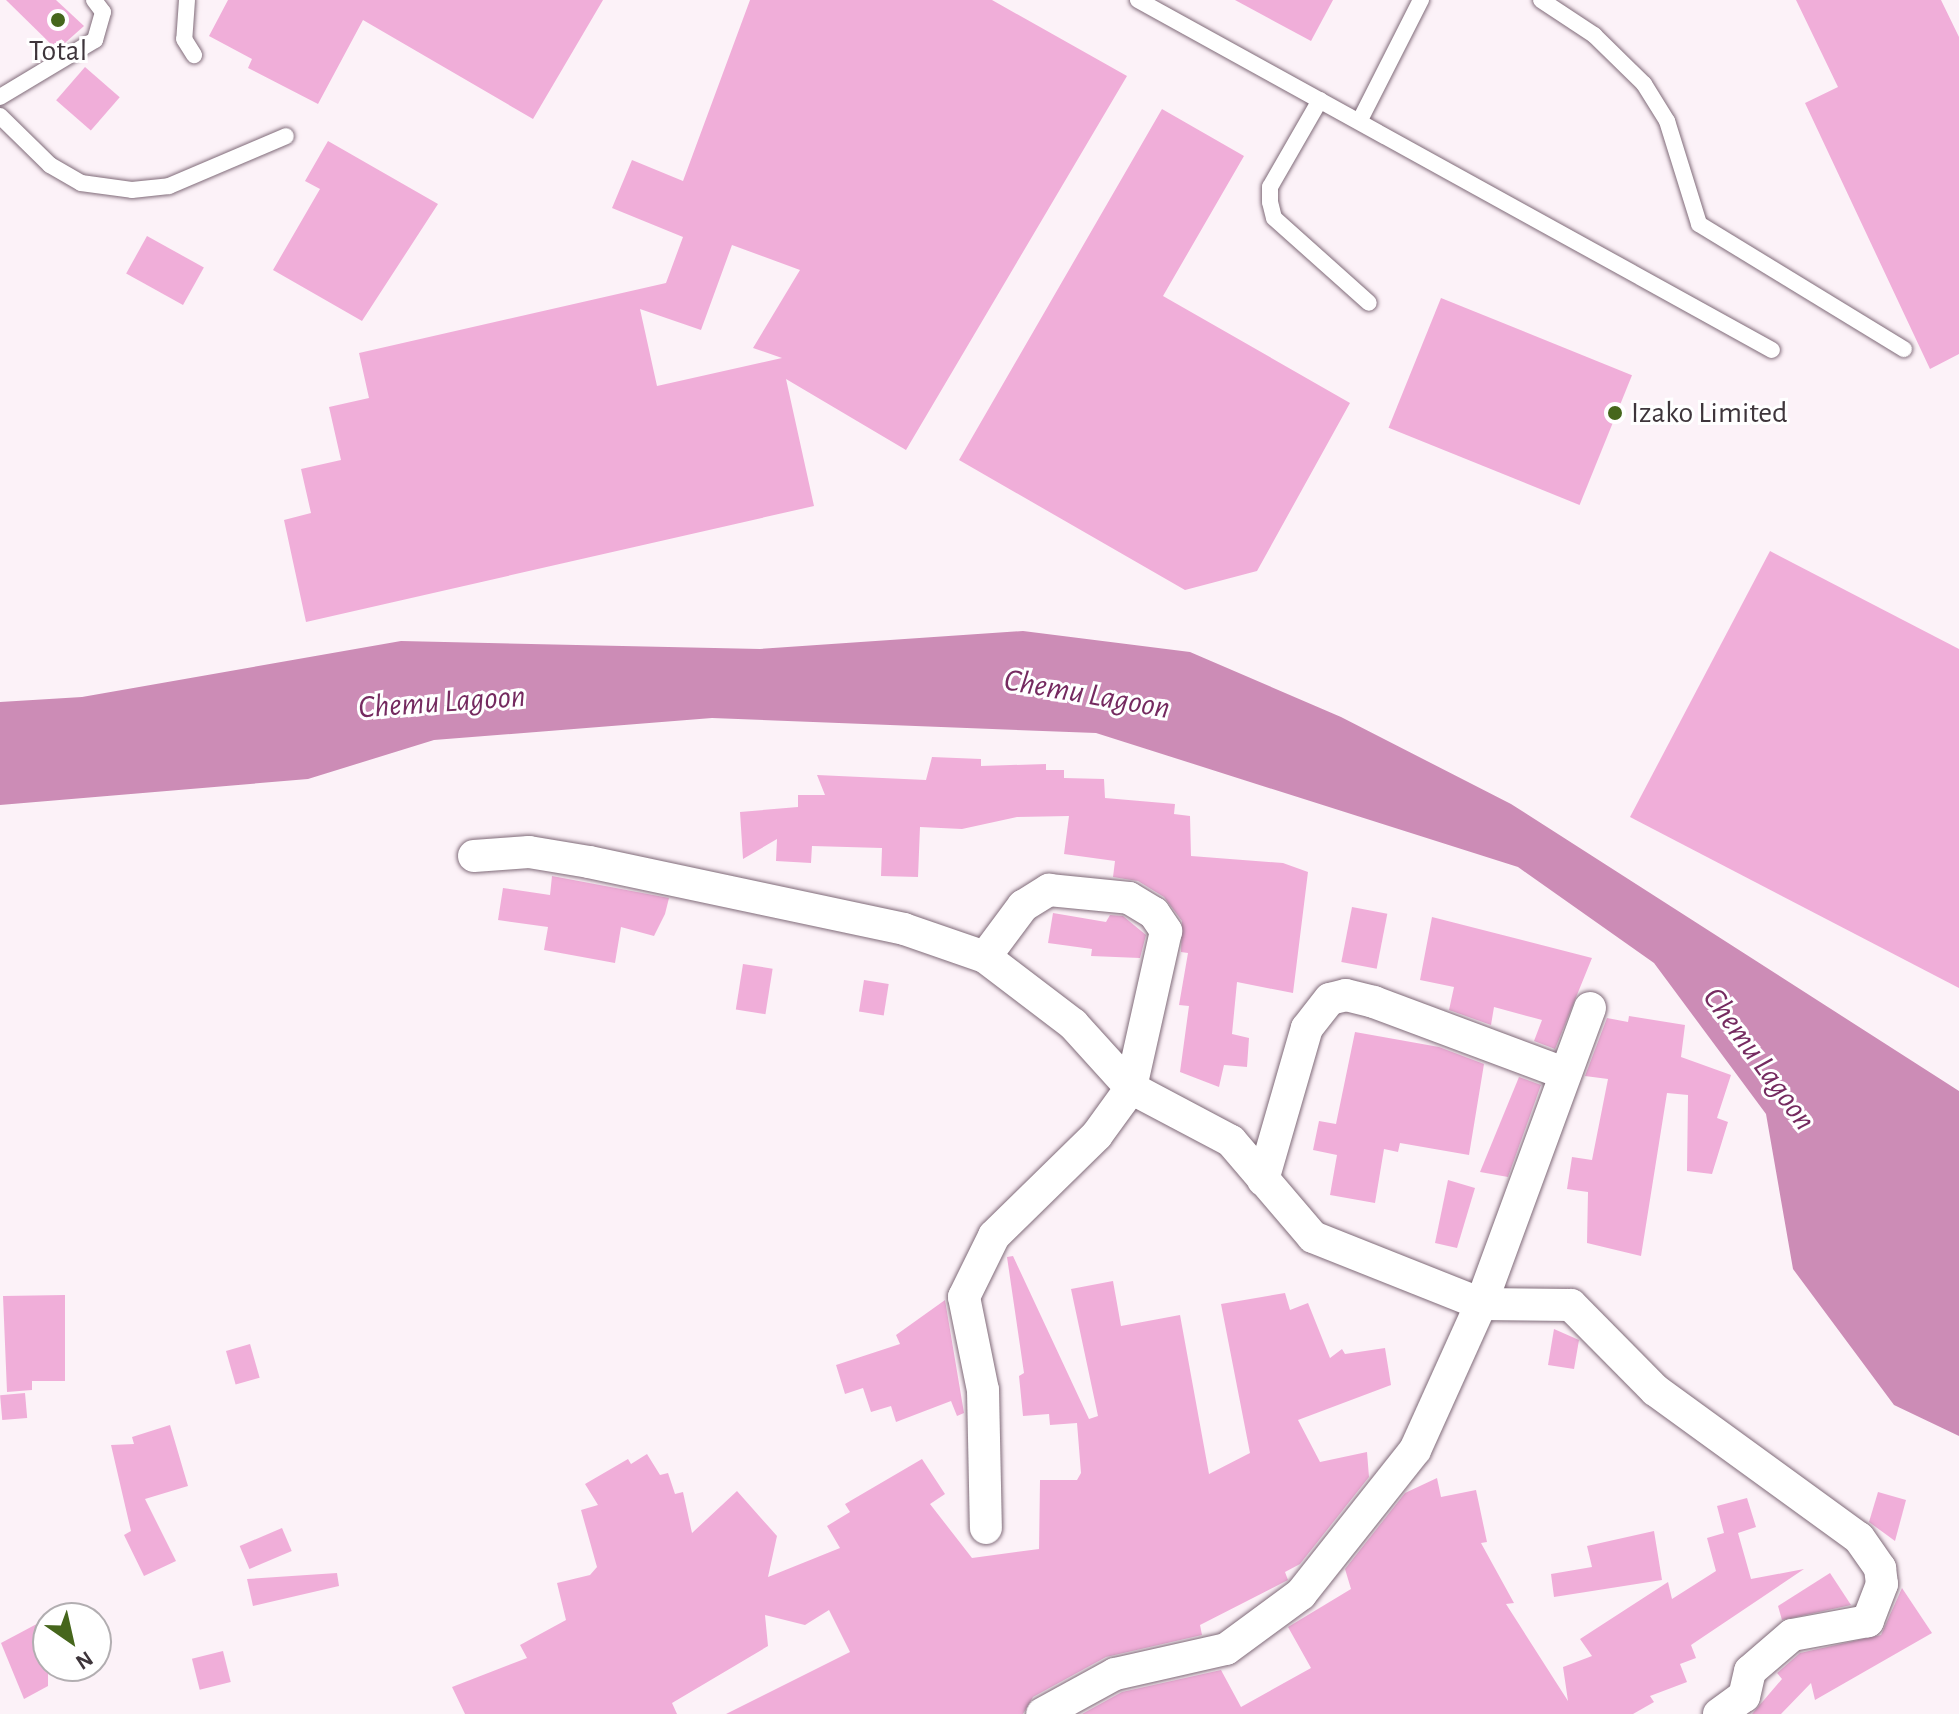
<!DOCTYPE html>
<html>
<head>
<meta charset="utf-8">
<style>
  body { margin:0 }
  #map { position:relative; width:1959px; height:1714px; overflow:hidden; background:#fcf2f8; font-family:"Alegreya Sans",sans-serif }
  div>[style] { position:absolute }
  .water>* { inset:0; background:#cc8cb6 }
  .building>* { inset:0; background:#f0aed9; transform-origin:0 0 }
  .roads { filter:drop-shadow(0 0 2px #806b79) drop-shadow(0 0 2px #806b79) }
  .service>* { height:16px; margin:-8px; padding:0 8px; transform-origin:8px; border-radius:8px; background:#fff }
  .minor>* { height:32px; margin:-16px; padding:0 16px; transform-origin:16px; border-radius:16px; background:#fff }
  .dots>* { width:22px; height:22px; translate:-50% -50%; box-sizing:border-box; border:4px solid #fff; border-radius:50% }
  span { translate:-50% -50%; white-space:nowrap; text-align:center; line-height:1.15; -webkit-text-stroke:6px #fff; paint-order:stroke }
  .poi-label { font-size:30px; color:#3e353b }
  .left { translate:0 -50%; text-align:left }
  .water-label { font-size:32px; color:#752a60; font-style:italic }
  .north { position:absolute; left:32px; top:1602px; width:80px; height:80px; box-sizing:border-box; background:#fff; border:2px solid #b2aeb1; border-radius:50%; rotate:146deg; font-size:22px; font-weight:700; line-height:32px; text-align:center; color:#3e353b }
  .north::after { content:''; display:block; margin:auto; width:28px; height:36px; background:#46661c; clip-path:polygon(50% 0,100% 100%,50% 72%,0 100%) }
</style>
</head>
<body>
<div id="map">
  <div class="water">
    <i style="clip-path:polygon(1023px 631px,1190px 652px,1341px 717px,1511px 804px,1959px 1091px,1959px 1436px,1894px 1405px,1793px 1269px,1766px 1114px,1654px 963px,1518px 867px,1096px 733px,712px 718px,434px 740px,308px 779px,0 805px,0 702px,82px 697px,401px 641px,760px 649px)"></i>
  </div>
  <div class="building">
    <i style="clip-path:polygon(6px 0,56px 0,84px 26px,57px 50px)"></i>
    <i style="clip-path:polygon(228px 0,603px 0,533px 119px,363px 20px,318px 104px,248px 68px,252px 59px,209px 36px)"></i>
    <i style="clip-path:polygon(evenodd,750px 0,992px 0,1127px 76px,906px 450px,786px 379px,814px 506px,306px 622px,284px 520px,311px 513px,301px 469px,341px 460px,329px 407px,369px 398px,359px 353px,666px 283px,683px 237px,612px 208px,632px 160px,683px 181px,750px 0,732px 245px,800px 270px,753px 348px,782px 358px,657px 386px,640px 309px,701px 330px,732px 245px)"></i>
    <i style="clip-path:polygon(1235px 0,1333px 0,1311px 41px)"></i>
    <i style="clip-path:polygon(1796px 0,1941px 0,1959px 37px,1959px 354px,1930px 369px,1805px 103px,1838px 87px)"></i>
    <i style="left:85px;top:67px;width:46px;height:44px;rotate:41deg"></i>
    <i style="clip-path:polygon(1162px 109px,1244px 156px,1163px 296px,1350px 403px,1257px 571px,1185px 590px,959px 460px)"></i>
    <i style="clip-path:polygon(328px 141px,438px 204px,362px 321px,273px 270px,320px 189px,305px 181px)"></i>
    <i style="left:147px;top:236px;width:65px;height:43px;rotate:29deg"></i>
    <i style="left:1441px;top:298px;width:206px;height:140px;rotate:22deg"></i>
    <i style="clip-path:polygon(1770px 551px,1959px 649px,1959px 988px,1630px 817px)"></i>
    <i style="clip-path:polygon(932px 757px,981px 759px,981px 766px,1046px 764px,1046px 770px,1064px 770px,1064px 778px,1104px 779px,1105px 798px,1175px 804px,1174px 814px,1190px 816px,1191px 856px,1283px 863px,1308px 872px,1293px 993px,1237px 982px,1232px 1034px,1249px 1038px,1247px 1067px,1224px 1065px,1219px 1087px,1180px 1072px,1189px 1006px,1179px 1005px,1188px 953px,1181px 952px,1182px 921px,1164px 897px,1138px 881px,1113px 877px,1115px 861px,1064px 854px,1069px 816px,1017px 817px,962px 829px,920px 827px,918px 877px,881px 876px,882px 848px,812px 846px,811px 863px,776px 861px,777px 839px,743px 859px,740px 812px,798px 807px,798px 795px,825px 795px,817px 775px,926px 780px)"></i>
    <i style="clip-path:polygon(552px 876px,669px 898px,665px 914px,654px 936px,621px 927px,615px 963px,544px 950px,548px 927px,498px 920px,503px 888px,550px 895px)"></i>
    <i style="left:1352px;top:907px;width:36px;height:56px;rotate:11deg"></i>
    <i style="clip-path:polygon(1053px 913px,1106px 922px,1110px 915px,1123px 916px,1146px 935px,1140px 958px,1091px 956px,1092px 949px,1048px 943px)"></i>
    <i style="clip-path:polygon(1432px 917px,1592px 958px,1555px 1049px,1534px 1041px,1542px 1020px,1494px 1007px,1491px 1025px,1449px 1010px,1454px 987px,1420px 980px)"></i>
    <i style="left:743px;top:964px;width:30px;height:46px;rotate:9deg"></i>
    <i style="left:864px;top:980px;width:25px;height:32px;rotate:9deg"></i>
    <i style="clip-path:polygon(1629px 1016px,1685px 1025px,1681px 1057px,1731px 1075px,1717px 1118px,1728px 1122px,1712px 1174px,1687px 1171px,1688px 1095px,1667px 1093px,1641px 1256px,1587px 1243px,1588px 1192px,1567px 1189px,1572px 1157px,1592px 1160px,1608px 1079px,1585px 1076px,1607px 1018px,1628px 1022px)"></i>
    <i style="clip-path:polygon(1355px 1032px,1439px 1047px,1484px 1064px,1469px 1155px,1400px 1143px,1398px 1152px,1384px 1149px,1375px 1203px,1330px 1195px,1337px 1155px,1313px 1150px,1319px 1121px,1336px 1124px)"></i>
    <i style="clip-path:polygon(1519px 1077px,1541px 1085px,1508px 1177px,1480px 1172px)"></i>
    <i style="clip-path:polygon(1448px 1180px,1475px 1188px,1457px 1248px,1435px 1243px)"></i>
    <i style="clip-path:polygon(1013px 1256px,1089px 1419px,1098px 1416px,1071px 1289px,1113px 1281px,1121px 1326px,1180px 1315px,1209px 1474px,1250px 1453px,1221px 1304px,1285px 1293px,1290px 1310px,1308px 1303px,1330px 1358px,1342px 1349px,1345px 1354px,1385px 1348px,1391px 1385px,1298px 1420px,1320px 1462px,1367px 1452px,1369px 1477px,1300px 1564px,1285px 1572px,1288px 1580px,1200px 1625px,1202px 1635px,1106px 1657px,1033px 1697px,1023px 1714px,726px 1714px,850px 1652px,829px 1610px,805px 1625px,765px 1615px,768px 1646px,672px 1703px,677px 1714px,465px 1714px,452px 1687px,527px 1658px,520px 1645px,566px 1620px,557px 1583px,590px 1575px,597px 1567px,581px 1510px,598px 1505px,585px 1484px,628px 1459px,631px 1464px,647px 1454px,660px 1475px,668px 1473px,675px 1494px,683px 1492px,692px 1533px,737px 1491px,777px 1536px,768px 1577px,840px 1548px,827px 1526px,850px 1512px,845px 1504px,922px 1459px,945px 1494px,930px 1504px,972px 1558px,1039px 1549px,1040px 1480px,1077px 1480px,1081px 1473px,1077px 1423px,1050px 1425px,1049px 1414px,1023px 1416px,1019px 1376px,1024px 1373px,1007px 1257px)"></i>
    <i style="clip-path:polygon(65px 1295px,65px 1381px,32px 1381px,32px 1390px,7px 1392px,3px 1296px)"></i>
    <i style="clip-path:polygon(945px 1300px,964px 1413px,957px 1416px,951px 1401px,896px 1422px,891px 1406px,871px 1412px,863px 1388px,845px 1394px,836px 1365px,900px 1344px,896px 1335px)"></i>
    <i style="clip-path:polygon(1554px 1329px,1579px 1340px,1574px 1369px,1548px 1365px)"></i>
    <i style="left:250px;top:1344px;width:35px;height:25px;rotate:74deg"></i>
    <i style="left:25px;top:1393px;width:25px;height:25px;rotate:85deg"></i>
    <i style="clip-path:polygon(170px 1425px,188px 1486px,145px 1499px,176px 1561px,144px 1576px,124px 1535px,131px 1531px,111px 1445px,134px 1444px,132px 1437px)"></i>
    <i style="clip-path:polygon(1437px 1478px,1441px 1497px,1476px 1490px,1487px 1542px,1481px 1543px,1514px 1603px,1506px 1604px,1568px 1701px,1563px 1667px,1592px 1656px,1580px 1639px,1668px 1582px,1672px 1599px,1716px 1571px,1707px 1538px,1724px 1533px,1717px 1506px,1747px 1498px,1756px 1527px,1738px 1533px,1751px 1579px,1804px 1569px,1691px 1645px,1696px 1658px,1680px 1664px,1687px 1682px,1650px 1696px,1654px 1702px,1633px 1714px,1082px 1714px,1122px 1692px,1221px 1670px,1241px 1707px,1311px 1668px,1288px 1627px,1351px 1589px,1345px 1569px,1405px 1493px)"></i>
    <i style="clip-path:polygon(1878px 1492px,1906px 1500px,1895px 1541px,1869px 1522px)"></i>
    <i style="left:282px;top:1528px;width:25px;height:46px;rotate:67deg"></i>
    <i style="clip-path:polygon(1654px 1531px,1662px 1580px,1554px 1597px,1551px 1574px,1592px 1567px,1587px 1546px)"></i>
    <i style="clip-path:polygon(337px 1573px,339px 1586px,253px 1606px,247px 1579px)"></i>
    <i style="clip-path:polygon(1830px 1573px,1851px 1605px,1782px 1620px,1778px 1606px)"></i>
    <i style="clip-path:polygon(1902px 1588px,1932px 1633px,1815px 1700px,1811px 1683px,1781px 1714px,1752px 1714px,1782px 1679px,1777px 1673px,1800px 1653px,1881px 1635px)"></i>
    <i style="clip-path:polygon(48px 1618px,48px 1686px,24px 1699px,1px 1643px)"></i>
    <i style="left:223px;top:1651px;width:32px;height:32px;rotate:76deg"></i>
  </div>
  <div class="roads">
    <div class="service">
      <i style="left:187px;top:0;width:39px;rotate:94deg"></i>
      <i style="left:184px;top:39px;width:19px;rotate:58deg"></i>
      <i style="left:1138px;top:0;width:724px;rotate:28.9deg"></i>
      <i style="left:1541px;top:0;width:64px;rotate:33.4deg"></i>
      <i style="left:1594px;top:35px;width:70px;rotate:44.4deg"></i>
      <i style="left:1644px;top:84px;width:44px;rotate:58.1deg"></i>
      <i style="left:1667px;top:121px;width:108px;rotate:72.7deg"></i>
      <i style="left:1699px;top:224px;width:240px;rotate:31.4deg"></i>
      <i style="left:0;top:97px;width:111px;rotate:-31deg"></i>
      <i style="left:95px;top:40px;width:29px;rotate:-74deg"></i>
      <i style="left:103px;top:12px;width:15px;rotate:-127deg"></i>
      <i style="left:1320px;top:100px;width:100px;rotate:119.9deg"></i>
      <i style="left:1270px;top:187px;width:15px;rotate:90deg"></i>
      <i style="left:1270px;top:202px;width:16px;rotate:76deg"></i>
      <i style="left:1274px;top:218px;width:127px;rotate:41.8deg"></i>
      <i style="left:0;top:116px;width:70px;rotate:44.4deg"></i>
      <i style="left:50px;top:165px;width:36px;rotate:30deg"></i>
      <i style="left:81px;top:183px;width:51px;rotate:7.8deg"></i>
      <i style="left:132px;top:190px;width:37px;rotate:-6deg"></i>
      <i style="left:169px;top:186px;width:127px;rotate:-23.1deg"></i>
      <i style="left:1360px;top:120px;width:135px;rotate:-63.1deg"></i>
    </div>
    <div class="minor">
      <i style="left:474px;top:856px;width:55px;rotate:-4.2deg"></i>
      <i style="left:529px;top:852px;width:61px;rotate:9.5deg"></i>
      <i style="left:589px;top:862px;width:322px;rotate:12deg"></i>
      <i style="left:904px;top:929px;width:86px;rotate:19.1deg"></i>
      <i style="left:985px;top:957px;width:111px;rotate:37.3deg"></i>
      <i style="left:1073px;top:1024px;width:86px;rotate:47.8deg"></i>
      <i style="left:1131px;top:1088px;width:113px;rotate:27.9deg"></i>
      <i style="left:1231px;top:1141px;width:126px;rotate:49.5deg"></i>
      <i style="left:1313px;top:1237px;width:181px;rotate:21.7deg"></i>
      <i style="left:1481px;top:1304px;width:160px;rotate:114.3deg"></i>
      <i style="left:1415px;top:1450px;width:184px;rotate:128.4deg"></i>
      <i style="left:1301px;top:1594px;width:93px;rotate:143.7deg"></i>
      <i style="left:1226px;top:1649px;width:114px;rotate:167.3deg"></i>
      <i style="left:1115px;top:1674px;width:83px;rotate:151.3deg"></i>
      <i style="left:985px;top:957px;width:64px;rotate:-53.3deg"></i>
      <i style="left:1023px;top:906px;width:31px;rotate:-32deg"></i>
      <i style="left:1049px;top:890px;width:80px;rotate:5.7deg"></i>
      <i style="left:1129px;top:898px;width:29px;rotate:31deg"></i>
      <i style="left:1154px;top:913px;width:22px;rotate:56deg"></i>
      <i style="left:1166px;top:931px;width:161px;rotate:102.6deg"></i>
      <i style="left:1131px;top:1088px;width:58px;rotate:125.9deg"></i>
      <i style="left:1097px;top:1135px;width:144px;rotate:135.6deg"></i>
      <i style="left:994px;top:1236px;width:68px;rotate:116.2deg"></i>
      <i style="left:964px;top:1297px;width:95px;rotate:78.5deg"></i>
      <i style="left:983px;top:1390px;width:138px;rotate:88.8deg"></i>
      <i style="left:1590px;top:1008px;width:315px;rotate:110.2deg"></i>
      <i style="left:1481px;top:1304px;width:90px;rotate:0.6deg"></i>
      <i style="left:1571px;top:1305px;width:120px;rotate:45.3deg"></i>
      <i style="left:1655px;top:1390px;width:252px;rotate:36deg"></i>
      <i style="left:1859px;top:1538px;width:37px;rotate:55deg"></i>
      <i style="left:1880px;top:1568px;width:16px;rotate:83deg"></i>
      <i style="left:1882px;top:1584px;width:40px;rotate:111deg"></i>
      <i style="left:1868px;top:1621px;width:77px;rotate:169.6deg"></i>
      <i style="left:1792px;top:1635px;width:55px;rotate:139.4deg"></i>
      <i style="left:1750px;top:1671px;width:26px;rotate:103deg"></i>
      <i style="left:1744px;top:1696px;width:31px;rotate:144deg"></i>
      <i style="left:1263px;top:1180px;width:158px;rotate:-73.9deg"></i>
      <i style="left:1307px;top:1028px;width:37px;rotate:-52deg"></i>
      <i style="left:1330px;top:999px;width:16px;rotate:-14deg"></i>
      <i style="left:1346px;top:995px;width:29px;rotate:14deg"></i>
      <i style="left:1374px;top:1002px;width:203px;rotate:20.5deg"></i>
    </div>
  </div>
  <div class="dots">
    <i style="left:58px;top:20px;background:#46661c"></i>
    <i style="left:1615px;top:413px;background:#46661c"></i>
  </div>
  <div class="poi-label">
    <span style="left:58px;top:51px">Total</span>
    <span class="left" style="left:1631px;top:413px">Izako Limited</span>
  </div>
  <div class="water-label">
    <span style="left:1087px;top:694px;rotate:10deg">Chemu Lagoon</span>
    <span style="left:442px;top:702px;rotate:-4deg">Chemu Lagoon</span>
    <span style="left:1759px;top:1059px;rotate:54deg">Chemu Lagoon</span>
  </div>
  <div class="north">N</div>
</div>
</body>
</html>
